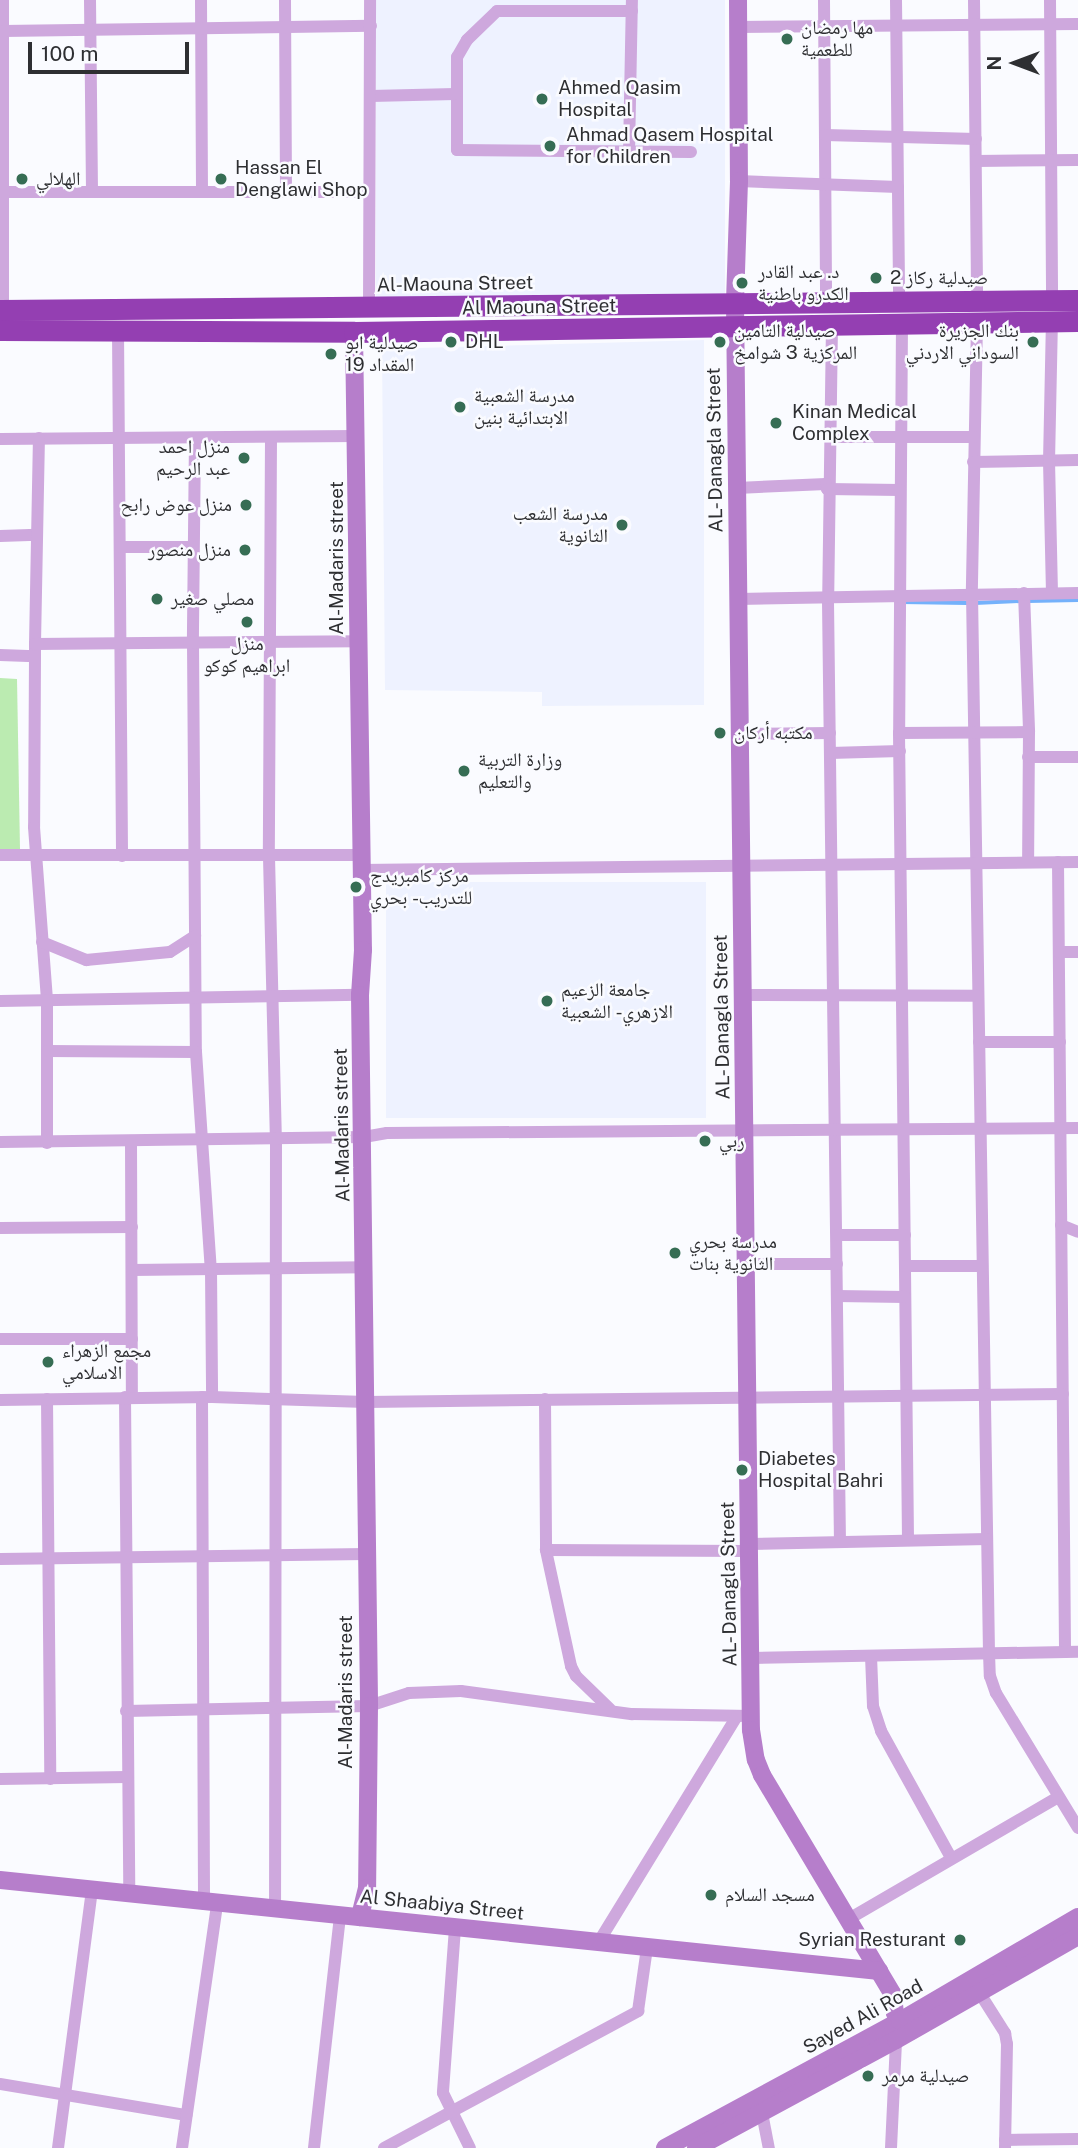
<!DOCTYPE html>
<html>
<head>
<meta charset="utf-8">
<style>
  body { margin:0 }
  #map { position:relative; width:1078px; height:2148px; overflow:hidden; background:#fafbff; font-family:"Public Sans","Noto Naskh Arabic",sans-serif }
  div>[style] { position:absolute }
  .built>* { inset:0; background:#eef2ff; transform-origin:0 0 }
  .green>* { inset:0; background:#bbebb1 }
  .stream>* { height:3.5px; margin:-1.75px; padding:0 1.75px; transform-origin:1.75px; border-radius:1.75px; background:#74b1fb }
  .street>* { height:12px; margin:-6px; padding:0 6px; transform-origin:6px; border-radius:6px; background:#cea8dd }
  .secondary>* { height:18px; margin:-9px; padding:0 9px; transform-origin:9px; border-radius:9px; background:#b67ecb }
  .highway>* { height:21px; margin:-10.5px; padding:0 10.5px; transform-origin:10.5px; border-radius:10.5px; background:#943fb2 }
  .dots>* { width:19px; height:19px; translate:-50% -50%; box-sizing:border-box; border:4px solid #fafbff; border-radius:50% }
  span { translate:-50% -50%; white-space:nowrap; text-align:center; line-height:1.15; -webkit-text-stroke:5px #fafbff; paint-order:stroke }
  .poi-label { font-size:19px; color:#2e2f32 }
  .left { translate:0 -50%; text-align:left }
  .right { translate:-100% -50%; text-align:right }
  .street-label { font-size:19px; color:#2e2f32 }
  .north { position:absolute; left:980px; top:28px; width:70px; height:70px; -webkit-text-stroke:5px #fafbff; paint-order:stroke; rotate:270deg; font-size:19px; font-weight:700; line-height:28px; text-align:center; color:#2e2f32 }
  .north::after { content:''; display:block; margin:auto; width:24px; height:32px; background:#2e2f32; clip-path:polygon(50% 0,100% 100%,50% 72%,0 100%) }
  .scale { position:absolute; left:28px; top:42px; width:161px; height:32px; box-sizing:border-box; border:4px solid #2e2f32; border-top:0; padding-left:9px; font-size:21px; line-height:24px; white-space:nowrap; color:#2e2f32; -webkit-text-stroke:5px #fafbff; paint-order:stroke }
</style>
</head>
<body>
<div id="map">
  <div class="built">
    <i style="left:376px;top:0;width:349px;height:297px"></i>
    <i style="clip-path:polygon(704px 340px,704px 705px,542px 706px,542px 692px,385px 690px,382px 349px)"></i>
    <i style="left:706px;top:882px;width:236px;height:320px;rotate:90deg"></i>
  </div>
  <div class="green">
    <i style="clip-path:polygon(0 678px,17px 679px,20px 849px,0 849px)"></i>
  </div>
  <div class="stream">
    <i style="left:1028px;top:601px;width:50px;rotate:-1.1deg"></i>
    <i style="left:902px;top:602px;width:65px;rotate:0.9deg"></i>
    <i style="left:975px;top:603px;width:45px;rotate:-2.5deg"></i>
  </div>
  <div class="street">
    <i style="left:3px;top:0;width:310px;rotate:90deg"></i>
    <i style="left:90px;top:0;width:192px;rotate:89.4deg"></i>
    <i style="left:201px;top:0;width:191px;rotate:89.7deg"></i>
    <i style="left:285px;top:0;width:191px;rotate:89.7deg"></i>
    <i style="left:824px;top:0;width:302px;rotate:89.6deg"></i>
    <i style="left:896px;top:0;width:302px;rotate:89.4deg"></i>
    <i style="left:974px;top:0;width:301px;rotate:89.4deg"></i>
    <i style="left:1050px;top:0;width:300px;rotate:89.6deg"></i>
    <i style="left:632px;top:11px;width:135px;rotate:180deg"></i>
    <i style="left:497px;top:11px;width:42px;rotate:136deg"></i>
    <i style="left:467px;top:40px;width:20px;rotate:120deg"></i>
    <i style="left:457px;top:57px;width:93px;rotate:90deg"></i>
    <i style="left:457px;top:150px;width:234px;rotate:0.5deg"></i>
    <i style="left:738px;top:27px;width:340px;rotate:-0.5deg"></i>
    <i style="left:3px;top:31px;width:368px;rotate:-0.8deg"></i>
    <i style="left:371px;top:96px;width:84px;rotate:-1.4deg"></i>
    <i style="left:825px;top:135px;width:151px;rotate:1.5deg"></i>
    <i style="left:629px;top:152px;width:152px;rotate:-88.9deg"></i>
    <i style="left:976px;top:161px;width:102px;rotate:-0.6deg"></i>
    <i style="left:739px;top:181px;width:159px;rotate:2.2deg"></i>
    <i style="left:3px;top:192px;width:366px"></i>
    <i style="left:369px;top:308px;width:308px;rotate:-89.8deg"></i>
    <i style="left:977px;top:322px;width:272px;rotate:91.1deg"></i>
    <i style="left:972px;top:594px;width:1059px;rotate:89.08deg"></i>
    <i style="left:989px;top:1653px;width:23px;rotate:88deg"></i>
    <i style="left:990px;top:1676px;width:18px;rotate:71deg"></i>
    <i style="left:996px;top:1693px;width:158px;rotate:58.7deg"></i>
    <i style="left:902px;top:323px;width:410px;rotate:90.4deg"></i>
    <i style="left:899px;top:733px;width:806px;rotate:89.36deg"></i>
    <i style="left:832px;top:324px;width:278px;rotate:90.8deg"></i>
    <i style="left:828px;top:602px;width:940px;rotate:89.27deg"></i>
    <i style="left:118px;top:331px;width:525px;rotate:89.56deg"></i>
    <i style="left:828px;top:437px;width:146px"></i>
    <i style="left:195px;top:438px;width:205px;rotate:90.6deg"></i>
    <i style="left:193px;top:643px;width:409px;rotate:89.6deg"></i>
    <i style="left:196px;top:1052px;width:219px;rotate:86.1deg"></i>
    <i style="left:211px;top:1270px;width:127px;rotate:89.5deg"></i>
    <i style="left:271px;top:438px;width:419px;rotate:90.3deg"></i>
    <i style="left:269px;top:857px;width:281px;rotate:88.6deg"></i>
    <i style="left:276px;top:1138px;width:771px;rotate:90.07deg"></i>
    <i style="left:0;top:439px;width:357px;rotate:-0.5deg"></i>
    <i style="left:973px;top:462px;width:105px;rotate:-1.1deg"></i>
    <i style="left:737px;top:488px;width:89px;rotate:-2.6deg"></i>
    <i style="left:826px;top:484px;width:5px;rotate:79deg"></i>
    <i style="left:827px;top:489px;width:73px;rotate:0.8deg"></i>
    <i style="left:0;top:536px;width:37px;rotate:-2deg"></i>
    <i style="left:121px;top:547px;width:72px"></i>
    <i style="left:1024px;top:593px;width:139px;rotate:87.9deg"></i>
    <i style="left:1029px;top:732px;width:130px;rotate:90.4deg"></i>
    <i style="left:1052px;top:593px;width:131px;rotate:-91.3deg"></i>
    <i style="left:1049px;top:462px;width:140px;rotate:-88.8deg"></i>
    <i style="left:738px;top:599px;width:340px;rotate:-1deg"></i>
    <i style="left:35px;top:644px;width:206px;rotate:-88.9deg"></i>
    <i style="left:0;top:655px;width:35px;rotate:2deg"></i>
    <i style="left:35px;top:656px;width:12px;rotate:-90deg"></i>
    <i style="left:35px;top:644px;width:324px;rotate:-0.5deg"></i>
    <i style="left:35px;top:656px;width:171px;rotate:90.3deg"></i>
    <i style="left:34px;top:827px;width:174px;rotate:85.7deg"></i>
    <i style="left:47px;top:1001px;width:142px;rotate:90deg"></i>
    <i style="left:899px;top:733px;width:130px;rotate:-0.4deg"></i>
    <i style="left:739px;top:734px;width:91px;rotate:-0.6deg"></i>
    <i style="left:830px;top:753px;width:70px;rotate:-1.6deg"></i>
    <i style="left:1028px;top:757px;width:50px"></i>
    <i style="left:0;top:855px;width:361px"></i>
    <i style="left:1058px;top:862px;width:790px;rotate:89.49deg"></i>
    <i style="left:361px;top:870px;width:717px;rotate:-0.64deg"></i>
    <i style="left:42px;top:942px;width:48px;rotate:22.2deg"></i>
    <i style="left:86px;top:960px;width:84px;rotate:-5.4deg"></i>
    <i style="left:170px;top:952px;width:30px;rotate:-33deg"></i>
    <i style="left:1059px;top:952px;width:19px"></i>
    <i style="left:742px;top:995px;width:236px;rotate:0.2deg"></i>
    <i style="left:0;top:1001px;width:360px;rotate:-1deg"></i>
    <i style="left:979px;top:1042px;width:81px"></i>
    <i style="left:47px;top:1051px;width:149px;rotate:0.4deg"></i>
    <i style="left:0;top:1142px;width:364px;rotate:-0.8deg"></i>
    <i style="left:364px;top:1137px;width:23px;rotate:-10deg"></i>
    <i style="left:387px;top:1133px;width:691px;rotate:-0.41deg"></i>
    <i style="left:131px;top:1142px;width:255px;rotate:89.8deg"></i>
    <i style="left:1061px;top:1225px;width:18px;rotate:22deg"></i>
    <i style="left:0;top:1228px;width:132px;rotate:-0.4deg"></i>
    <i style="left:837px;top:1235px;width:68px"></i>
    <i style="left:745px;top:1264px;width:92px"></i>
    <i style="left:905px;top:1266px;width:77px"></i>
    <i style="left:132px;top:1270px;width:233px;rotate:-0.7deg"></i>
    <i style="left:837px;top:1296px;width:68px;rotate:0.8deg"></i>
    <i style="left:0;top:1339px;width:132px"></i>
    <i style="left:125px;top:1397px;width:498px;rotate:89.5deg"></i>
    <i style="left:202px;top:1397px;width:507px;rotate:89.77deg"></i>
    <i style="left:47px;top:1399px;width:380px;rotate:89.5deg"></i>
    <i style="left:545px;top:1399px;width:151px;rotate:89.6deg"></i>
    <i style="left:0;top:1400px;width:212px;rotate:-0.8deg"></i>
    <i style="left:212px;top:1397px;width:154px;rotate:1.9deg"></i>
    <i style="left:366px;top:1402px;width:697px;rotate:-0.66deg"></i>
    <i style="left:749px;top:1544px;width:238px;rotate:-1.2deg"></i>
    <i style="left:0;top:1559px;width:366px;rotate:-0.8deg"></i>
    <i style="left:871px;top:1656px;width:50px;rotate:87.7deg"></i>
    <i style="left:873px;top:1706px;width:26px;rotate:72deg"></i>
    <i style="left:881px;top:1731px;width:145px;rotate:61.1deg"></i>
    <i style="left:751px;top:1658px;width:327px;rotate:-1.1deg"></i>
    <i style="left:610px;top:1709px;width:47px;rotate:-135.9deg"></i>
    <i style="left:576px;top:1676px;width:11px;rotate:-117deg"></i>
    <i style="left:571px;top:1666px;width:119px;rotate:-102.2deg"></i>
    <i style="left:546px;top:1550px;width:202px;rotate:0.3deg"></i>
    <i style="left:126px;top:1711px;width:243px;rotate:-1.2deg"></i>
    <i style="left:369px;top:1706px;width:42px;rotate:-18deg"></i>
    <i style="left:409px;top:1693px;width:52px;rotate:-2.2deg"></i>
    <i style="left:461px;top:1691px;width:173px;rotate:7.7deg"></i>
    <i style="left:632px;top:1714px;width:119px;rotate:1deg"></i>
    <i style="left:0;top:1779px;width:127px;rotate:-0.9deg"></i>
    <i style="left:847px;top:1920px;width:243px;rotate:-30.2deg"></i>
    <i style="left:455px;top:1928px;width:165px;rotate:94.2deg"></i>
    <i style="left:443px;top:2093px;width:61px;rotate:63.9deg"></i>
    <i style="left:598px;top:1943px;width:266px;rotate:-58.5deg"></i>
    <i style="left:979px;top:1992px;width:49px;rotate:57.6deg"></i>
    <i style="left:1005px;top:2033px;width:11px;rotate:80deg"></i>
    <i style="left:1007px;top:2044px;width:104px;rotate:91.1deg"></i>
    <i style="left:0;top:2084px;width:189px;rotate:9.5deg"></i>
    <i style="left:762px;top:2113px;width:36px;rotate:79deg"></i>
    <i style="left:1005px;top:2140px;width:73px;rotate:-0.8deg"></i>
    <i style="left:58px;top:2148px;width:260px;rotate:-82.5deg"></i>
    <i style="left:182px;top:2148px;width:246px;rotate:-81.8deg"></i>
    <i style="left:314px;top:2148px;width:234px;rotate:-83.6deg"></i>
    <i style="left:384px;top:2148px;width:289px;rotate:-28.3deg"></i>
    <i style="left:638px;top:2011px;width:64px;rotate:-81.9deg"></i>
    <i style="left:891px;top:2148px;width:108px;rotate:-87.3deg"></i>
  </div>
  <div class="secondary">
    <i style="left:738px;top:0;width:181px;rotate:89.7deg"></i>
    <i style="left:739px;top:181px;width:122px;rotate:91.9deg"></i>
    <i style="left:735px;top:303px;width:1427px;rotate:89.36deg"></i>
    <i style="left:751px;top:1730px;width:30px;rotate:81deg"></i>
    <i style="left:756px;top:1760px;width:16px;rotate:68deg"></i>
    <i style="left:762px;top:1775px;width:256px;rotate:59.2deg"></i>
    <i style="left:893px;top:1995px;width:18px;rotate:84deg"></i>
    <i style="left:895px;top:2013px;width:9px;rotate:58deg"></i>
    <i style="left:900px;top:2021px;width:15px;rotate:42deg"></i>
    <i style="left:354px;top:332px;width:618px;rotate:89.17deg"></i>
    <i style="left:363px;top:950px;width:45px;rotate:93.8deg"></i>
    <i style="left:360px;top:995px;width:711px;rotate:89.27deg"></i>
    <i style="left:369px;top:1706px;width:182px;rotate:90.6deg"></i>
    <i style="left:367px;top:1888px;width:30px;rotate:104deg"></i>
    <i style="left:0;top:1880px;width:884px;rotate:5.91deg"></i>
    <i style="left:665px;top:2148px;width:267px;rotate:-28.4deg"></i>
    <i style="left:900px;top:2021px;width:206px;rotate:-30.3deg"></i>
    <i style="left:696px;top:2148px;width:227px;rotate:-28.4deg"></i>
    <i style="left:896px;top:2040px;width:210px;rotate:-29.7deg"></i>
  </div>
  <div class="highway">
    <i style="left:0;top:310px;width:1078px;rotate:-0.53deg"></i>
    <i style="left:0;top:330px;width:354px;rotate:0.3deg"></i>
    <i style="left:354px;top:332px;width:724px;rotate:-0.87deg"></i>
  </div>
  <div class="dots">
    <i style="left:787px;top:39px;background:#366d54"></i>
    <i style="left:542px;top:99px;background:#366d54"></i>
    <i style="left:550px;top:146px;background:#366d54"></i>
    <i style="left:22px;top:179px;background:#366d54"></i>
    <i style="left:221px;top:179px;background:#366d54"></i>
    <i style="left:876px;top:278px;background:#366d54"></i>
    <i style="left:742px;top:283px;background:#366d54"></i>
    <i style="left:451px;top:342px;background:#366d54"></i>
    <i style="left:720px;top:342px;background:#366d54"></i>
    <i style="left:1033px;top:342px;background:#366d54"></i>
    <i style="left:331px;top:354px;background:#366d54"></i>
    <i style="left:460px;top:407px;background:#366d54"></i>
    <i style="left:776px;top:423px;background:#366d54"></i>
    <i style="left:244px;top:458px;background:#366d54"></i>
    <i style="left:246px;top:505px;background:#366d54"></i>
    <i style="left:622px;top:525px;background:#366d54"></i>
    <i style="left:245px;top:550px;background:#366d54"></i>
    <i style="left:157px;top:599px;background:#366d54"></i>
    <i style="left:247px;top:622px;background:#366d54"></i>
    <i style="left:720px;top:733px;background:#366d54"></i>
    <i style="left:464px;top:771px;background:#366d54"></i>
    <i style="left:356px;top:887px;background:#366d54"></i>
    <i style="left:547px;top:1001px;background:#366d54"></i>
    <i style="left:705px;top:1141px;background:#366d54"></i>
    <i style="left:675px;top:1253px;background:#366d54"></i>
    <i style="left:48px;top:1362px;background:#366d54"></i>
    <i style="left:742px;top:1470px;background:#366d54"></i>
    <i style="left:711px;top:1895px;background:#366d54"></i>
    <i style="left:960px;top:1940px;background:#366d54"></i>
    <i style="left:868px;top:2076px;background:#366d54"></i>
  </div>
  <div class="poi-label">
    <span class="left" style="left:801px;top:39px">مها رمضان<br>للطعمية</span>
    <span class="left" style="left:558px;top:99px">Ahmed Qasim<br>Hospital</span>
    <span class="left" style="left:566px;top:146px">Ahmad Qasem Hospital<br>for Children</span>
    <span class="left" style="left:235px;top:179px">Hassan El<br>Denglawi Shop</span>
    <span class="left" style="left:36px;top:179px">الهلالي</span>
    <span class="left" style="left:758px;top:283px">د. عبد القادر<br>الكدرو باطنية</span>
    <span class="left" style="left:890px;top:278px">صيدلية ركاز 2</span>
    <span class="left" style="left:734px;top:342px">صيدلية التامين<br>المركزية 3 شوامخ</span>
    <span class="right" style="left:1019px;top:342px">بنك الجزيرة<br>السوداني الاردني</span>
    <span class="left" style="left:465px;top:342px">DHL</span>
    <span class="left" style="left:345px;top:354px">صيدلية ابو<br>المقداد 19</span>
    <span class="left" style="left:474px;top:407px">مدرسة الشعبية<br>الابتدائية بنين</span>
    <span class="left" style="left:792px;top:423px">Kinan Medical<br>Complex</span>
    <span class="right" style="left:230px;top:458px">منزل احمد<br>عبد الرحيم</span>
    <span class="right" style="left:232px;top:505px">منزل عوض رابح</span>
    <span class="right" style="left:608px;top:525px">مدرسة الشعب<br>الثانوية</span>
    <span class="right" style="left:231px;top:550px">منزل منصور</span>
    <span class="left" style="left:171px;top:599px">مصلي صغير</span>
    <span style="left:247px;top:655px">منزل<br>ابراهيم كوكو</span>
    <span class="left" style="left:734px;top:733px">مكتبه أركان</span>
    <span class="left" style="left:478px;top:771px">وزارة التربية<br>والتعليم</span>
    <span class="left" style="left:370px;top:887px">مركز كامبريدج<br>للتدريب - بحري</span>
    <span class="left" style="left:561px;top:1001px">جامعة الزعيم<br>الازهري - الشعبية</span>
    <span class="left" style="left:719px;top:1141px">ربي</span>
    <span class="left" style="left:689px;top:1253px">مدرسة بحري<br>الثانوية بنات</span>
    <span class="left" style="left:62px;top:1362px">مجمع الزهراء<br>الاسلامي</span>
    <span class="left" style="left:758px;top:1470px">Diabetes<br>Hospital Bahri</span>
    <span class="left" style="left:725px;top:1895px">مسجد السلام</span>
    <span class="right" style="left:946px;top:1940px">Syrian Resturant</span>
    <span class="left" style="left:882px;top:2076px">صيدلية مرمر</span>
  </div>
  <div class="street-label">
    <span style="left:455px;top:284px;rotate:-1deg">Al-Maouna Street</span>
    <span style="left:539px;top:307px;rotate:-1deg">Al Maouna Street</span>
    <span style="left:715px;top:450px;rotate:-91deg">AL- Danagla Street</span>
    <span style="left:337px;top:558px;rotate:-90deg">Al-Madaris street</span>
    <span style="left:722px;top:1017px;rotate:-91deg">AL- Danagla Street</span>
    <span style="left:342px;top:1125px;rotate:-91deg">Al-Madaris street</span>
    <span style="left:729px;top:1584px;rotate:-91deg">AL- Danagla Street</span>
    <span style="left:346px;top:1692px;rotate:-90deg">Al-Madaris street</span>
    <span style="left:442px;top:1905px;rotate:6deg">Al Shaabiya Street</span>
    <span style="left:863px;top:2017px;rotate:-29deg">Sayed Ali Road</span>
  </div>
  <div class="north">N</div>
  <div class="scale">100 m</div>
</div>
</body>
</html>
